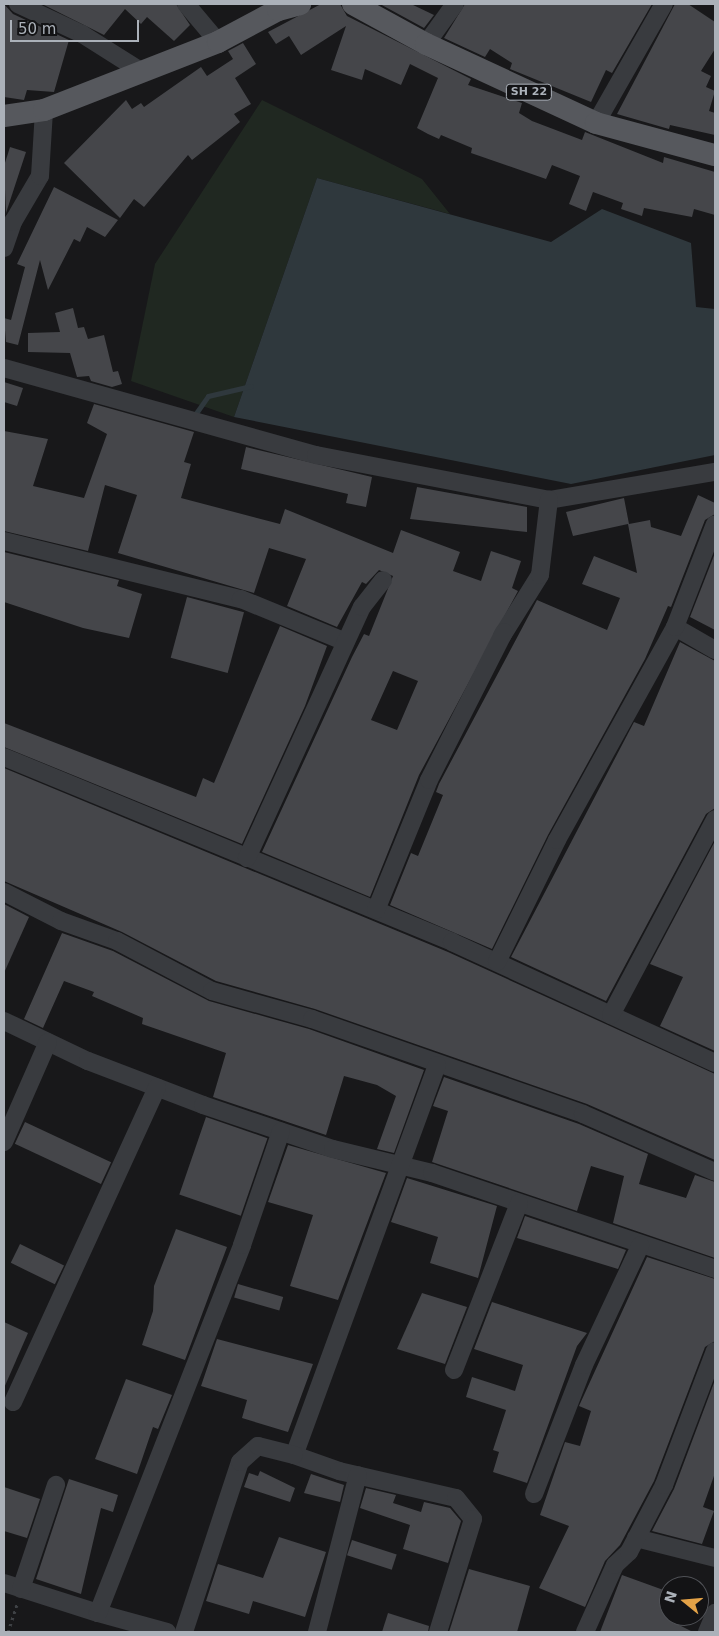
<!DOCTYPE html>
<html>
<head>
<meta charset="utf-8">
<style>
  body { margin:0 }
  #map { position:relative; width:719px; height:1636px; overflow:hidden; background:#18181a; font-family:"DejaVu Sans",sans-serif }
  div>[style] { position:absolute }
  .green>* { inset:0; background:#202821 }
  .water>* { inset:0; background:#2f383d }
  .stream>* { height:5px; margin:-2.5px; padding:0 2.5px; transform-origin:2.5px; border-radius:2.5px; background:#2f383d }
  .building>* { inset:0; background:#45464a; transform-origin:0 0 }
  .path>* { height:3px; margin-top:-1.5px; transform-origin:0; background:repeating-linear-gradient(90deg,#3f4246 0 2.5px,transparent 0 6.5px) }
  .minor>* { height:18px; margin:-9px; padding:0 9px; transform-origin:9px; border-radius:9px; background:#393b3f }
  .major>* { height:22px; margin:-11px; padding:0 11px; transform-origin:11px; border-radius:11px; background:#56585d }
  span { translate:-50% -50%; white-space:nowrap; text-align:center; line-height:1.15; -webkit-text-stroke:5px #131315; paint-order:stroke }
  .shield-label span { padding:1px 4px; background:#131315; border:1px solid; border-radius:4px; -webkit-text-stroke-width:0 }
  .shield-label { font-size:11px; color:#abb1b9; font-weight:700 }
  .frame { position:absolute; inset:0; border:5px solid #abb1b9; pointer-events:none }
  .north { position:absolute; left:659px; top:1576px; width:50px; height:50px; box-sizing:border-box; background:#131315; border:1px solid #505257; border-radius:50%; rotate:287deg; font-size:14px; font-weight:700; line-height:20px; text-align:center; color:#abb1b9 }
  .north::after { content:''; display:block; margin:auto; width:18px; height:22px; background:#e3a247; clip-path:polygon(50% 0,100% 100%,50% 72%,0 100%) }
  .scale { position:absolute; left:10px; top:20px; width:129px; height:22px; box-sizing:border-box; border:2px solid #abb1b9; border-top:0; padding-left:6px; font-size:15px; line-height:18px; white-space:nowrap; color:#abb1b9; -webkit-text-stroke:4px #131315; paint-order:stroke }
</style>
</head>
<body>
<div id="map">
  <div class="green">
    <i style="clip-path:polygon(262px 100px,422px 179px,450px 214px,317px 178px,234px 417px,131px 381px,155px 264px)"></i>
  </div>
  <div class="water">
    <i style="clip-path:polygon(317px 178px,551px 242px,602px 209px,691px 243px,696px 307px,715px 309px,715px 455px,571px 484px,234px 417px)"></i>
  </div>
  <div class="stream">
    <i style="left:194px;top:416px;width:24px;rotate:-55deg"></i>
    <i style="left:208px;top:396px;width:44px;rotate:-13.1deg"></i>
  </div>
  <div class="building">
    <i style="clip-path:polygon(4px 4px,13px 14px,69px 40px,54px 92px,27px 90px,24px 100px,4px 97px)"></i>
    <i style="clip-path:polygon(42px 4px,176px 4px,190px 25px,174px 41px,147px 17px,141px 24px,125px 9px,104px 35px)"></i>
    <i style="clip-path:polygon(321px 4px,340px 4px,347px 16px,471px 79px,468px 85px,522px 103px,519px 113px,532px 121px,582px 140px,585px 132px,663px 163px,664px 157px,715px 172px,715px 215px,694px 209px,692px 217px,644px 208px,642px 216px,621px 209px,623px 203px,593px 192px,586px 211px,569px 204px,580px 176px,552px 165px,546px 179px,471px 153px,472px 148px,441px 135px,439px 139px,428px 134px,417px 128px,438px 78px,410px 64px,401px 85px,365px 69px,362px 80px,331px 70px,346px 26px,301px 55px,289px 36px,276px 44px,268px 32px)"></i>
    <i style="clip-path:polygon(380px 4px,411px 4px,434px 15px,424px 28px)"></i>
    <i style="clip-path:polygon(465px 4px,652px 4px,612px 73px,606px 70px,591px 102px,510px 69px,512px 63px,490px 49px,485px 57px,444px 38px)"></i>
    <i style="clip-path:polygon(675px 4px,688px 4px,715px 22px,715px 49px,701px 71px,711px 76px,706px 87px,715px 91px,709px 111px,715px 113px,715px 135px,670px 125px,669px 129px,617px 114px)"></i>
    <i style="clip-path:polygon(243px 43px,256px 64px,235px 78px,251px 104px,234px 114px,240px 122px,192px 160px,188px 155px,144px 207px,134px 199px,120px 218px,64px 163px,126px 100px,132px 109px,141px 103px,144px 107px,201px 67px,207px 76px,233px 59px,228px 51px)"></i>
    <i style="clip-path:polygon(10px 147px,26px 152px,6px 213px,4px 166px)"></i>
    <i style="clip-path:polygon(54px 187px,118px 220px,105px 237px,87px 227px,80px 242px,74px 239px,48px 290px,40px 260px,18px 345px,6px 342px,4px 318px,11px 320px,25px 267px,17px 264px)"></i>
    <i style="clip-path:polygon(73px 308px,78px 328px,84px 327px,88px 339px,104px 335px,113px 372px,118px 371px,122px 384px,112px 387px,91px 381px,89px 376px,77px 377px,70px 353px,28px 352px,28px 333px,60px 332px,55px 313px)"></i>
    <i style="clip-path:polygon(4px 382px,23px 388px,17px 406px,4px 402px)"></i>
    <i style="clip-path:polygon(evenodd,94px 404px,194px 432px,184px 462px,191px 464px,181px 498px,280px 524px,285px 509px,393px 553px,401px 530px,460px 552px,453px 571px,481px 581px,491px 551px,521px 561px,512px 588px,518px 591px,419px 775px,370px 897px,262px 852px,352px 657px,364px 634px,369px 636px,393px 576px,379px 570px,366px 584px,362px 582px,337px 627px,287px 606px,306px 559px,269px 548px,254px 593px,118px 553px,137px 495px,105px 485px,88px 551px,4px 531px,4px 431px,48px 439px,33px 486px,84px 498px,107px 434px,87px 423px,94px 404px,393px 671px,418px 681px,397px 730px,371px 720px,393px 671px)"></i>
    <i style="clip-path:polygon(246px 447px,372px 477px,366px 507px,346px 503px,348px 494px,241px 469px)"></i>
    <i style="clip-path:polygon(417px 487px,527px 507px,527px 532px,410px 519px)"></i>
    <i style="clip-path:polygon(698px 495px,715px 503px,715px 514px,705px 520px,671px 607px,668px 606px,645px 659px,548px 835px,492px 949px,390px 905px,411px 853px,418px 856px,443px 795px,436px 792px,439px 784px,537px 600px,607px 630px,620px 598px,582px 584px,594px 556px,637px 573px,628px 524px,573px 536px,566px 512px,624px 498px,629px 524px,650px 520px,651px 527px,681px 536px)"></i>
    <i style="clip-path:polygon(4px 552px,119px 580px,117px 586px,142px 594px,129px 638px,83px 628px,4px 602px)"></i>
    <i style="clip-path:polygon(715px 553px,715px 630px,690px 617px)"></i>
    <i style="left:187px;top:597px;width:59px;height:63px;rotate:15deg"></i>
    <i style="clip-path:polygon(280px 626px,327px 646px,305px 706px,242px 844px,4px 747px,4px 723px,196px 797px,203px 778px,214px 783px)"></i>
    <i style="clip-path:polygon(680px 642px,715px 661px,715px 808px,706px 814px,606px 1001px,511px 957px,634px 722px,644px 726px)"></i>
    <i style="clip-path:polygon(4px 768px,448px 952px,715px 1074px,715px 1160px,587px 1104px,315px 1009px,216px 981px,122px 932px,4px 881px)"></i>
    <i style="clip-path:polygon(715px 841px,715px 1051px,660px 1026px,683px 977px,650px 964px)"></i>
    <i style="clip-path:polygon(4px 904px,29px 917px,4px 973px)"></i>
    <i style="clip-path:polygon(62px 933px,113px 951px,209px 1001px,309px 1029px,424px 1070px,394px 1153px,377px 1149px,396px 1096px,377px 1085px,344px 1076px,326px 1135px,213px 1097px,226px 1053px,142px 1024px,143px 1018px,92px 996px,94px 992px,64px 981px,43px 1028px,24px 1019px)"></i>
    <i style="clip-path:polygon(444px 1077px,579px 1124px,648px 1154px,639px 1184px,686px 1198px,695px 1175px,715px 1182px,715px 1258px,613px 1223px,624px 1176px,591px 1166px,577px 1211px,432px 1162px,448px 1111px,433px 1106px)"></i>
    <i style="left:206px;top:1117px;width:65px;height:82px;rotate:19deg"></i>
    <i style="left:25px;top:1122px;width:95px;height:24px;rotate:25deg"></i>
    <i style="clip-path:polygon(288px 1145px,386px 1173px,338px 1300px,290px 1286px,313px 1215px,268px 1202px)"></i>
    <i style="clip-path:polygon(407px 1178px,497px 1206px,478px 1278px,430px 1263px,438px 1237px,391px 1222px)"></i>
    <i style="clip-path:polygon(525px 1216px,626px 1250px,618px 1269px,517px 1238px)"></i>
    <i style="clip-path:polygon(176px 1229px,227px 1247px,185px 1360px,142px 1345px,153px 1311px,154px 1286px)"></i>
    <i style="left:20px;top:1244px;width:49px;height:21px;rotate:26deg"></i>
    <i style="clip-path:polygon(647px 1257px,715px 1279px,715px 1341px,705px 1347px,654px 1481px,620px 1545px,605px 1561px,585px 1607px,539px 1588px,569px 1526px,540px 1515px,565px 1442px,580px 1446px,591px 1411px,579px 1406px)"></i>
    <i style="left:238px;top:1284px;width:47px;height:14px;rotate:16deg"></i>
    <i style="clip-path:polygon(422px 1293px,467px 1307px,445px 1364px,397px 1349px)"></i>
    <i style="clip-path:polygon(492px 1302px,587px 1333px,577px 1346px,527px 1483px,493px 1472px,499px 1452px,493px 1450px,506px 1410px,466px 1397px,472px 1377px,515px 1391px,523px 1365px,474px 1349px)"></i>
    <i style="clip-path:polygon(4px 1322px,28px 1333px,4px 1388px)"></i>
    <i style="clip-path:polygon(217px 1339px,313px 1364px,288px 1432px,242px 1418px,247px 1400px,201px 1386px)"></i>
    <i style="clip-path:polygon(126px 1379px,172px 1395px,158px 1429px,153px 1427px,137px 1474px,95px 1459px)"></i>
    <i style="clip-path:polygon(715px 1380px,715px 1473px,703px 1507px,714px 1511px,702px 1544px,652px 1531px,674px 1489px)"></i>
    <i style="clip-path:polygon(260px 1471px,295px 1488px,290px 1502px,244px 1487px,249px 1473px,258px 1476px)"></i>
    <i style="clip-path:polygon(311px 1474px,344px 1485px,340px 1502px,304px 1493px)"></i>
    <i style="clip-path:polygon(69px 1479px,118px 1495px,113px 1512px,101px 1508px,81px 1594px,36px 1579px)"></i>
    <i style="clip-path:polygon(4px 1487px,40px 1499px,27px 1538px,4px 1531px)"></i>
    <i style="clip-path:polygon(366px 1488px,396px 1495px,393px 1503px,421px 1512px,424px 1502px,450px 1508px,461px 1521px,448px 1563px,403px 1549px,410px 1525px,360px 1508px)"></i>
    <i style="clip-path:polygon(279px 1537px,326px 1552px,305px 1617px,253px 1601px,249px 1614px,206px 1601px,218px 1564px,263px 1578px)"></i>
    <i style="left:352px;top:1540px;width:47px;height:16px;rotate:18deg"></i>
    <i style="clip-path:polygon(469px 1569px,530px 1586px,517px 1632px,449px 1632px)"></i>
    <i style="clip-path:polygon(622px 1575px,669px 1592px,669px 1620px,693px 1632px,600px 1632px)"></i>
    <i style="clip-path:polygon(388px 1613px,429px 1626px,428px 1632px,382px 1632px)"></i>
  </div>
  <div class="path">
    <i style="left:8px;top:1632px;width:29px;rotate:-72deg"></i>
  </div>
  <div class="minor">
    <i style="left:18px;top:4px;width:71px;rotate:25.1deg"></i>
    <i style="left:82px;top:34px;width:71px;rotate:32.3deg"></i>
    <i style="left:186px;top:4px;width:50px;rotate:49.9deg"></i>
    <i style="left:426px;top:44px;width:49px;rotate:-54.1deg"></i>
    <i style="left:596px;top:123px;width:137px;rotate:-60.3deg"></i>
    <i style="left:4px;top:248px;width:28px;rotate:-71deg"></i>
    <i style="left:13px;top:222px;width:53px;rotate:-59.6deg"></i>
    <i style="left:40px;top:176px;width:66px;rotate:-86.5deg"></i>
    <i style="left:4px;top:368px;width:324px;rotate:15.6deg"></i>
    <i style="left:316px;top:455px;width:237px;rotate:10.9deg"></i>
    <i style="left:549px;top:500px;width:168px;rotate:-9.6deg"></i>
    <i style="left:4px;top:541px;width:244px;rotate:13.8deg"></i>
    <i style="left:241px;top:599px;width:113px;rotate:22.3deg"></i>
    <i style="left:675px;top:627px;width:46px;rotate:29.9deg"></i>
    <i style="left:502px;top:636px;width:72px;rotate:-58.1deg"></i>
    <i style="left:540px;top:575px;width:76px;rotate:-83.2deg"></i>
    <i style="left:4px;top:757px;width:485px;rotate:22.4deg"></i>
    <i style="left:452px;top:942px;width:289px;rotate:24.7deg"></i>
    <i style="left:247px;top:858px;width:276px;rotate:-65.4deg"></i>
    <i style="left:362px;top:607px;width:34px;rotate:-52deg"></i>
    <i style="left:4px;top:892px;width:64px;rotate:27deg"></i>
    <i style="left:61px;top:921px;width:59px;rotate:19.7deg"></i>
    <i style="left:117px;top:941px;width:107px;rotate:27.8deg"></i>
    <i style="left:212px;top:991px;width:104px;rotate:15.6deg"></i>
    <i style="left:312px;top:1019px;width:287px;rotate:19.3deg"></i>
    <i style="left:583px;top:1114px;width:144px;rotate:23.7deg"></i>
    <i style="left:376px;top:910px;width:140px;rotate:-67.8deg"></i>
    <i style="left:429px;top:780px;width:166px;rotate:-63.1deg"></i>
    <i style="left:497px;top:962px;width:136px;rotate:-63.8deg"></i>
    <i style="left:557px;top:840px;width:244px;rotate:-61deg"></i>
    <i style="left:675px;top:627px;width:110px;rotate:-68.8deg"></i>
    <i style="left:611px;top:1015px;width:222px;rotate:-62deg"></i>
    <i style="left:4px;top:1021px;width:93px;rotate:25.5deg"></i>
    <i style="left:88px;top:1061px;width:123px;rotate:20.9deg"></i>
    <i style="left:203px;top:1105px;width:137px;rotate:18.7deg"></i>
    <i style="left:333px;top:1149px;width:102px;rotate:13.6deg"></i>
    <i style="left:432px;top:1173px;width:299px;rotate:18.7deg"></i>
    <i style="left:437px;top:1065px;width:415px;rotate:110.1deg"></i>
    <i style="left:294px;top:1455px;width:48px;rotate:19.6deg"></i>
    <i style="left:339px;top:1471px;width:120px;rotate:13deg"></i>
    <i style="left:456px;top:1498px;width:27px;rotate:51deg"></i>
    <i style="left:473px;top:1519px;width:118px;rotate:107.2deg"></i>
    <i style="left:4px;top:1142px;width:109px;rotate:-66.3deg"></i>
    <i style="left:454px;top:1370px;width:179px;rotate:-68.7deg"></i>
    <i style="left:13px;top:1402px;width:346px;rotate:-65.4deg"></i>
    <i style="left:534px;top:1494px;width:138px;rotate:-68.8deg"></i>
    <i style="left:584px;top:1365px;width:132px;rotate:-64.8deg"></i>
    <i style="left:636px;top:1538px;width:81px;rotate:14.2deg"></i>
    <i style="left:4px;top:1583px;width:99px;rotate:17.7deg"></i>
    <i style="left:21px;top:1589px;width:110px;rotate:-71.4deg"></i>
    <i style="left:167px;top:1632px;width:72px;rotate:-164.6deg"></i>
    <i style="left:98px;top:1613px;width:395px;rotate:-68.6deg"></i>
    <i style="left:242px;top:1245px;width:120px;rotate:-71.1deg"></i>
    <i style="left:184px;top:1632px;width:179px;rotate:-71.8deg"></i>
    <i style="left:240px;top:1462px;width:24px;rotate:-42deg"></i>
    <i style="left:258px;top:1446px;width:37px;rotate:14deg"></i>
    <i style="left:317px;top:1632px;width:162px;rotate:-75.4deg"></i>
    <i style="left:585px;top:1632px;width:73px;rotate:-65.9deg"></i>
    <i style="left:615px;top:1565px;width:19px;rotate:-43deg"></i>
    <i style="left:629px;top:1552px;width:76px;rotate:-62.4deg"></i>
    <i style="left:664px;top:1485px;width:143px;rotate:-69.2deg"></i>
    <i style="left:707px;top:1632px;width:21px;rotate:-67deg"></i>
  </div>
  <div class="major">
    <i style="left:353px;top:4px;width:83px;rotate:28.7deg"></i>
    <i style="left:426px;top:44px;width:187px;rotate:24.9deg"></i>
    <i style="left:596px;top:123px;width:123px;rotate:15.1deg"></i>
    <i style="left:4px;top:116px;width:40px;rotate:-8.5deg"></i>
    <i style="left:44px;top:110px;width:187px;rotate:-21.3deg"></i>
    <i style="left:218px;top:42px;width:68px;rotate:-28.1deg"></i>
    <i style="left:278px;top:10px;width:23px;rotate:-15deg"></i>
  </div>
  <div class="shield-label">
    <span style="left:529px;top:92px">SH 22</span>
  </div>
  <div class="frame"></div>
  <div class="north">N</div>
  <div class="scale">50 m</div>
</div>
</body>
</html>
